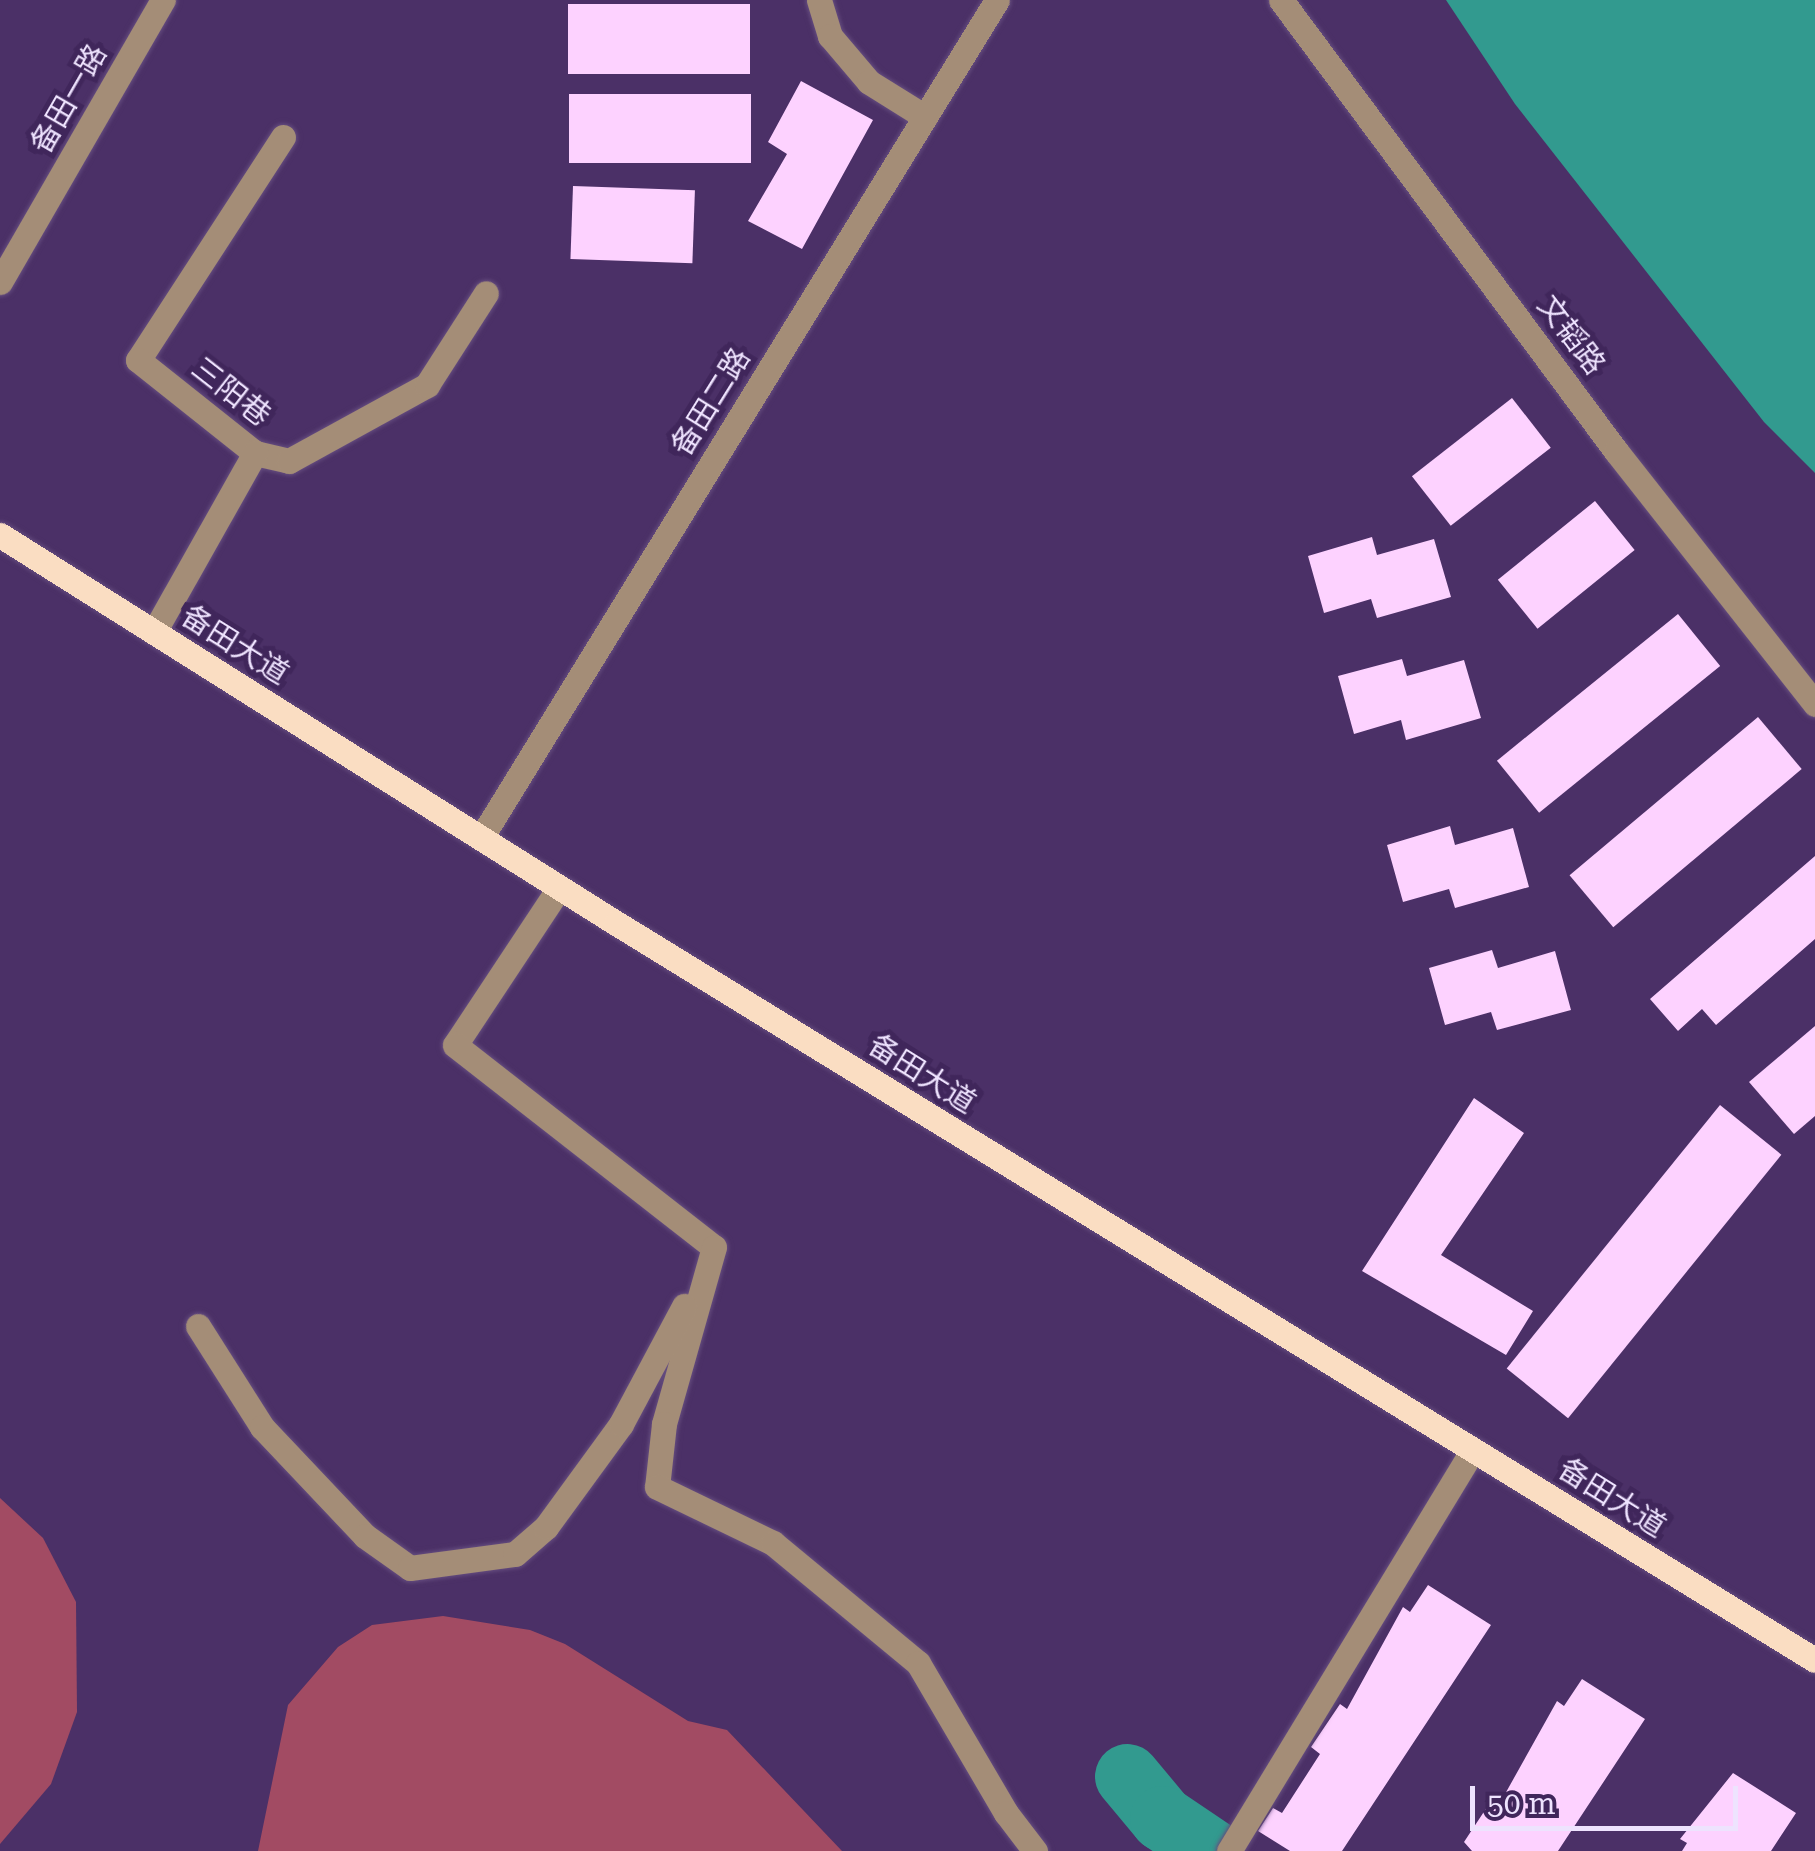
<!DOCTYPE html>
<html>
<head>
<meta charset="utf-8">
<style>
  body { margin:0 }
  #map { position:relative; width:1815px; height:1851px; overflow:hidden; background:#4b3067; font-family:"Roboto Serif","Noto Sans SC",serif }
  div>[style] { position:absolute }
  .forest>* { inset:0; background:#a24b63 }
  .water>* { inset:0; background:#329a8f }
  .river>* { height:65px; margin:-32.5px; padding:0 32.5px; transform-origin:32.5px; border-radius:32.5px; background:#329a8f }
  .building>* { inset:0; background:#fdd2ff; transform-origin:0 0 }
  .roads { filter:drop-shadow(0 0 2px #654d7f) drop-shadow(0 0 2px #654d7f) }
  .minor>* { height:25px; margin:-12.5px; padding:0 12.5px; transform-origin:12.5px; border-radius:12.5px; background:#a48d77 }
  .major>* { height:25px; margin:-12.5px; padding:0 12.5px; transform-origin:12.5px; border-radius:12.5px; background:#faddc2 }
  span { translate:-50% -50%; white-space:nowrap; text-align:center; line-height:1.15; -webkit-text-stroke:10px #40265b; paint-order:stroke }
  .street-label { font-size:30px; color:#eee3fe }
  .scale { position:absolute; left:1470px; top:1786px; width:268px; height:45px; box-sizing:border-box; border:5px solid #eee3fe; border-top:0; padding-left:12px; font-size:30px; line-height:35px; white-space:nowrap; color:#eee3fe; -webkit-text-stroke:8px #40265b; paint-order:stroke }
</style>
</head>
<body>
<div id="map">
  <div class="forest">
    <i style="clip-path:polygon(0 1498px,43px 1538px,76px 1602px,77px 1712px,51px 1784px,0 1844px)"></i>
    <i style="clip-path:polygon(443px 1616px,530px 1630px,565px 1644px,688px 1721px,727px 1730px,842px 1851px,258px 1851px,288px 1705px,338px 1647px,372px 1625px)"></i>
  </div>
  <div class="water">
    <i style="clip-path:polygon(1446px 0,1815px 0,1815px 473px,1764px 422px,1515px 104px)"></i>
  </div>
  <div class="river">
    <i style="left:1127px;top:1776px;width:55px;rotate:50.2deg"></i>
    <i style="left:1162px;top:1818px;width:59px;rotate:34deg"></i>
  </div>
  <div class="building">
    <i style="left:750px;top:4px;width:70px;height:182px;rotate:90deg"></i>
    <i style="clip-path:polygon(801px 81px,873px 120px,802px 249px,748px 221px,787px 154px,768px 142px)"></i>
    <i style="left:751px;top:94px;width:69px;height:182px;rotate:90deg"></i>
    <i style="left:573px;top:186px;width:122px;height:73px;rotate:2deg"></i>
    <i style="left:1512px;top:398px;width:63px;height:127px;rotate:52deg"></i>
    <i style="left:1595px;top:501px;width:63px;height:125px;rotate:51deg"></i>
    <i style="clip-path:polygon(1372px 537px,1377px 555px,1434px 539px,1451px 597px,1377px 618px,1371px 599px,1324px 613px,1308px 556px)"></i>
    <i style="left:1678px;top:614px;width:67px;height:233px;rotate:51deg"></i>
    <i style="clip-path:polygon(1402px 659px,1407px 676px,1464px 660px,1481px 718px,1406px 740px,1401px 720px,1354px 734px,1338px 676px)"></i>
    <i style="left:1758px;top:717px;width:68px;height:246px;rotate:50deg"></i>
    <i style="clip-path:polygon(1450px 826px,1455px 845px,1513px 828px,1529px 887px,1455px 908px,1449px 889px,1403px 902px,1387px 845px)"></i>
    <i style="clip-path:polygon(1815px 856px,1815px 939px,1716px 1025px,1702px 1009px,1678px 1031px,1650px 999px)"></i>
    <i style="clip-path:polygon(1492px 950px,1498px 968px,1555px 951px,1571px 1010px,1497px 1030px,1491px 1012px,1445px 1025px,1429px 968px)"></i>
    <i style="clip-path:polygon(1815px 1026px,1815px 1116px,1794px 1134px,1749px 1082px)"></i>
    <i style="clip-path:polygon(1474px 1098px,1524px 1133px,1441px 1255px,1533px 1311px,1506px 1355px,1362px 1271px)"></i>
    <i style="left:1720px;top:1105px;width:79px;height:339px;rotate:39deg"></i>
    <i style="clip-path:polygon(1428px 1585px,1491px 1625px,1342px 1851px,1290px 1851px,1258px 1831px,1273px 1808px,1282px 1813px,1320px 1754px,1311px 1747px,1340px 1704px,1347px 1709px,1403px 1607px,1410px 1612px)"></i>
    <i style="clip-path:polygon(1582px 1679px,1645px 1719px,1558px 1851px,1472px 1851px,1464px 1842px,1493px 1798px,1500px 1803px,1557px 1701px,1564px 1706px)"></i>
    <i style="clip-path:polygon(1733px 1773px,1796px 1813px,1771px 1851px,1682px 1851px,1687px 1843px,1680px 1839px)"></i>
  </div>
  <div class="roads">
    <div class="minor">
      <i style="left:819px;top:0;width:38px;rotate:73deg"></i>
      <i style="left:830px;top:36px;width:60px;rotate:49.7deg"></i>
      <i style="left:869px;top:82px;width:66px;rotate:32deg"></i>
      <i style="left:1281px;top:0;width:562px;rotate:53.4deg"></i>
      <i style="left:1616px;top:451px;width:322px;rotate:51.8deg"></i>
      <i style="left:283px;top:137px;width:266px;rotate:123deg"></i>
      <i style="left:138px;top:360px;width:149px;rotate:38.5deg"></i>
      <i style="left:255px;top:453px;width:35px;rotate:13deg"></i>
      <i style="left:289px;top:461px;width:158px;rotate:-28.8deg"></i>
      <i style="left:427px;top:385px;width:109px;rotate:-57.3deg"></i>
      <i style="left:0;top:282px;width:326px;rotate:-60deg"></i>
      <i style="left:154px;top:632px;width:206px;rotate:-60.6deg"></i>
      <i style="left:481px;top:838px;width:984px;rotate:-58.38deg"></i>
      <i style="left:559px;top:888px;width:188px;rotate:123.5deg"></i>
      <i style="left:455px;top:1045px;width:328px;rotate:38deg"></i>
      <i style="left:714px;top:1247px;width:184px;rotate:105.8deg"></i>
      <i style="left:664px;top:1424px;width:63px;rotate:96.3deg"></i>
      <i style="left:657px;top:1487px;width:129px;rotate:25.8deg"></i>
      <i style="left:773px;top:1543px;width:188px;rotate:39.6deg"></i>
      <i style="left:918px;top:1663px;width:174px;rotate:59.6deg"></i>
      <i style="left:1006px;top:1813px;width:48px;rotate:52.7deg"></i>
      <i style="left:198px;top:1326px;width:120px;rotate:57.6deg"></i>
      <i style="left:262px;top:1427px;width:150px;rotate:46.6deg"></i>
      <i style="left:365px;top:1536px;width:55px;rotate:35.4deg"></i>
      <i style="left:410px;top:1568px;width:106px;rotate:-7.6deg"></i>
      <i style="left:515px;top:1554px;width:41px;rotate:-41.1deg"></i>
      <i style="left:546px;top:1527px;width:127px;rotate:-53.9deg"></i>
      <i style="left:621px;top:1424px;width:134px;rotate:-61.9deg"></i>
      <i style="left:1229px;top:1851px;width:469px;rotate:-58.7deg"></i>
    </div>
    <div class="major">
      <i style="left:0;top:535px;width:728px;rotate:32.21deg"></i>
      <i style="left:616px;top:923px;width:1407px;rotate:31.58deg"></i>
    </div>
  </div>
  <div class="street-label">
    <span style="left:69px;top:99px;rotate:-60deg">备田一路</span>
    <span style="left:1571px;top:335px;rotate:53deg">文韬路</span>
    <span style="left:231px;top:392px;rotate:38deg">三阳巷</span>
    <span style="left:711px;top:402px;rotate:-58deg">备田二路</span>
    <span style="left:235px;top:645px;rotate:32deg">备田大道</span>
    <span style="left:922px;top:1074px;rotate:32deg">备田大道</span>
    <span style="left:1612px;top:1498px;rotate:32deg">备田大道</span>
  </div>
  <div class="scale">50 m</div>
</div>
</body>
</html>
